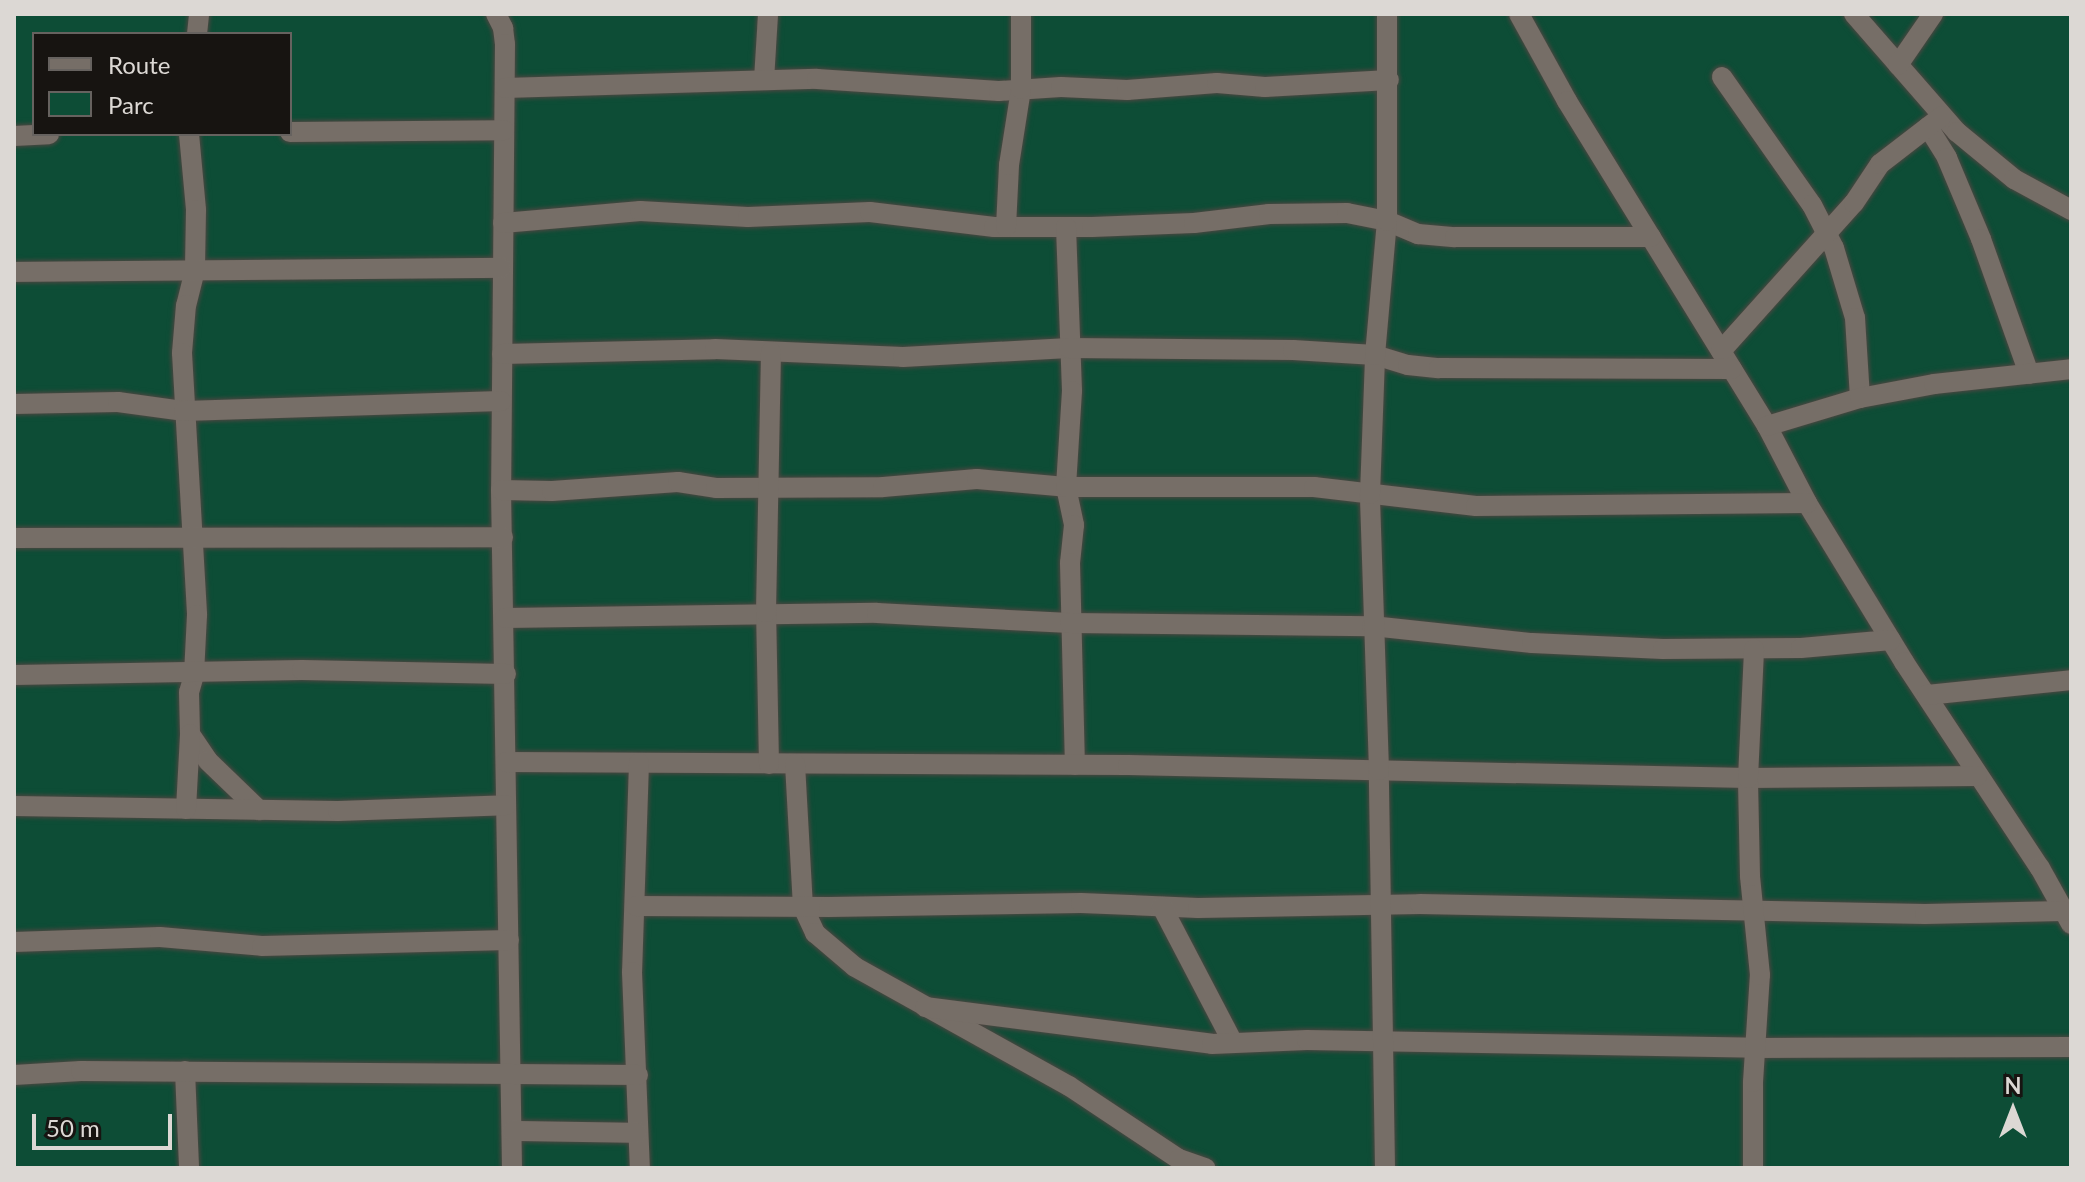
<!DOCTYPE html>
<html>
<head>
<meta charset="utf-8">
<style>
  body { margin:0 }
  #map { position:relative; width:2085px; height:1182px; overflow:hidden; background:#322b24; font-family:Lato,sans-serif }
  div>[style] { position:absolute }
  .green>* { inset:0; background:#0d4d36 }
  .roads { filter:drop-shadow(0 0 2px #4c4641) drop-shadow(0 0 2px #4c4641) }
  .minor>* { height:20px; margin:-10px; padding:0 10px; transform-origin:10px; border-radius:10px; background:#766e67 }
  span { translate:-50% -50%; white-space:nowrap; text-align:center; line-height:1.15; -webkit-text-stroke:8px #171411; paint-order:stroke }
  .frame { position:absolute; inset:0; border:16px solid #dcd8d4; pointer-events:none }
  .legend { position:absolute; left:32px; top:32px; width:260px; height:104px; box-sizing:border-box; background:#171411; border:2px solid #66625f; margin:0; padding:10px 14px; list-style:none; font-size:24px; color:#dcd8d4 }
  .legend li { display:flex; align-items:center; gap:16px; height:40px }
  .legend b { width:40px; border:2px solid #66625f }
  .north { position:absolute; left:1973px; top:1070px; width:80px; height:80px; -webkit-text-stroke:6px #171411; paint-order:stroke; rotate:0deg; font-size:22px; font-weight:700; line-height:32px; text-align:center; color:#dcd8d4 }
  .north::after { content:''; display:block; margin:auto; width:28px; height:36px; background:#dcd8d4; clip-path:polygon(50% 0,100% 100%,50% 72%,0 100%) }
  .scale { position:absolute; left:32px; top:1114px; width:140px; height:36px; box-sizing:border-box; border:4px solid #dcd8d4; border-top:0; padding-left:10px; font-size:24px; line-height:28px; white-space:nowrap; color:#dcd8d4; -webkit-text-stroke:6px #171411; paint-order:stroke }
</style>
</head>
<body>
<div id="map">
  <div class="green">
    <i style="clip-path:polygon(evenodd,14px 14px,2071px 14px,2071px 1168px,14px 1168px,14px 14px,34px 34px,290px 34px,290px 134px,34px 134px,34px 34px)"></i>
  </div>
  <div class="roads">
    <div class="minor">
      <i style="left:496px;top:14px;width:16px;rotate:63deg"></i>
      <i style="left:503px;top:28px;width:16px;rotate:83deg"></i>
      <i style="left:505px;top:44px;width:446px;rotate:90.5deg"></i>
      <i style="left:501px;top:490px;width:678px;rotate:89.07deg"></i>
      <i style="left:1519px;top:14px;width:99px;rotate:61.1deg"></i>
      <i style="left:1567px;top:101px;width:382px;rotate:58.4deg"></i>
      <i style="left:1767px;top:426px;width:87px;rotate:62.5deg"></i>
      <i style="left:1807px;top:503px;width:186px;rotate:58.6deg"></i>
      <i style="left:1904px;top:662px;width:247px;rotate:56.6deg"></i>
      <i style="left:2040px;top:868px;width:64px;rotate:61deg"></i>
      <i style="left:1854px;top:14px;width:157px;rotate:48.9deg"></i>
      <i style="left:1957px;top:132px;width:74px;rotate:39.5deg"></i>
      <i style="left:2014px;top:179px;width:65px;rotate:28.5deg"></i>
      <i style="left:197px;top:34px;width:20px;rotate:-84deg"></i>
      <i style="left:1898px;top:65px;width:62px;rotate:-55.5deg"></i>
      <i style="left:1722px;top:77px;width:156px;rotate:54.9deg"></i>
      <i style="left:1812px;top:205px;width:48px;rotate:62.9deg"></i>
      <i style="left:1834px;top:248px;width:73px;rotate:73.3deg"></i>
      <i style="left:1855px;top:318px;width:80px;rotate:86.4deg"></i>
      <i style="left:764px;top:80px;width:66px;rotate:-86.5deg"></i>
      <i style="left:505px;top:88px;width:312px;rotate:-1.7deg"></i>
      <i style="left:817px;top:79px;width:182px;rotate:3.8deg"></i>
      <i style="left:999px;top:91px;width:62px;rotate:-3.7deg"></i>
      <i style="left:1061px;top:87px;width:66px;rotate:2.6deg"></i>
      <i style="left:1127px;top:90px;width:90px;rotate:-4.4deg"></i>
      <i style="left:1217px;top:83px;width:48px;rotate:4.8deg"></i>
      <i style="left:1265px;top:87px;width:124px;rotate:-3.2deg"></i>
      <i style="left:1928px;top:127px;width:36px;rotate:58deg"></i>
      <i style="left:1947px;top:158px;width:88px;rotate:67.2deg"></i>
      <i style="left:1981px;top:239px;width:143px;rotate:70.4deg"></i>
      <i style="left:290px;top:132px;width:214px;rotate:-0.5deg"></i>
      <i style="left:189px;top:134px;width:76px;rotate:84.7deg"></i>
      <i style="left:196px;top:210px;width:60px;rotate:91deg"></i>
      <i style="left:195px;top:270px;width:36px;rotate:104deg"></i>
      <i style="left:186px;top:305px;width:48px;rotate:94.8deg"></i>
      <i style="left:182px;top:353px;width:262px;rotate:86.7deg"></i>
      <i style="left:197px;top:615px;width:60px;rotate:92.9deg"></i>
      <i style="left:194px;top:675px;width:18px;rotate:106deg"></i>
      <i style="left:189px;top:692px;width:42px;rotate:88.6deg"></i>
      <i style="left:190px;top:734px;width:32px;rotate:56deg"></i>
      <i style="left:208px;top:761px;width:71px;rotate:43.9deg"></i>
      <i style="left:14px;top:136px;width:35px;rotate:-3deg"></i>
      <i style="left:503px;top:223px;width:138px;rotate:-5deg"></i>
      <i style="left:640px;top:211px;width:108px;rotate:3.2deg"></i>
      <i style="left:748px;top:217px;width:122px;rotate:-2.3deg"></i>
      <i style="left:870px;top:212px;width:125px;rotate:6.9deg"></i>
      <i style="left:994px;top:227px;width:98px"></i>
      <i style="left:1092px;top:227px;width:102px;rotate:-2.2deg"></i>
      <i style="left:1194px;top:223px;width:76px;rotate:-6.8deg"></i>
      <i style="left:1269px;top:214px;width:78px;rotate:-0.7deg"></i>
      <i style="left:1347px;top:213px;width:41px;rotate:11.3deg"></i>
      <i style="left:1387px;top:221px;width:34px;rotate:23deg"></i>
      <i style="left:1418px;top:234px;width:37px;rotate:5deg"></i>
      <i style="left:1455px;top:237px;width:196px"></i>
      <i style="left:1006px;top:227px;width:62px;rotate:-87.2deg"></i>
      <i style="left:1009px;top:165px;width:77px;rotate:-81deg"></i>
      <i style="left:1021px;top:89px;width:75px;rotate:-90deg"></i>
      <i style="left:1066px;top:227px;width:164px;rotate:87.9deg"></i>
      <i style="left:1072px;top:391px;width:96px;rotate:93.6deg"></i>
      <i style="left:1066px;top:487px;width:39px;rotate:78deg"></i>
      <i style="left:1074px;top:525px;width:38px;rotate:96deg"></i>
      <i style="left:1070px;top:563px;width:202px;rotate:88.6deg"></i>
      <i style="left:14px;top:272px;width:487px;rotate:-0.5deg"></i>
      <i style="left:1721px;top:351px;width:199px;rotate:-48.1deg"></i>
      <i style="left:1854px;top:203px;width:47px;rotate:-56.3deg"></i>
      <i style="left:1880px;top:164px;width:78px;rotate:-37.7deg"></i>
      <i style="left:502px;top:354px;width:213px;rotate:-1.3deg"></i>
      <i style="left:715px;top:349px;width:188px;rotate:2.4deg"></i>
      <i style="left:903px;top:357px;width:166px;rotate:-3.1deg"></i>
      <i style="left:1069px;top:348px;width:224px;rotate:0.5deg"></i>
      <i style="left:1293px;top:350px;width:82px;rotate:3.5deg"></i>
      <i style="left:1375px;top:355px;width:34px;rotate:17deg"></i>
      <i style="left:1408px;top:365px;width:31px;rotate:6deg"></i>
      <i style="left:1439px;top:368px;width:293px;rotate:0.2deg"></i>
      <i style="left:14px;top:404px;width:104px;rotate:-1.1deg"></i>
      <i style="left:118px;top:402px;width:67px;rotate:7.8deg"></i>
      <i style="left:184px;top:411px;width:317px;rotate:-1.8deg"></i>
      <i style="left:1767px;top:426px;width:97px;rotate:-16.8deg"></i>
      <i style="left:1860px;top:398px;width:75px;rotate:-10.7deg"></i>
      <i style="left:1934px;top:384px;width:138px;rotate:-6.2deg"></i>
      <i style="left:501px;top:490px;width:51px;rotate:1.1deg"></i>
      <i style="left:552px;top:491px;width:126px;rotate:-4.1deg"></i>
      <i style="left:678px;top:482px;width:38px;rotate:9deg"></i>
      <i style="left:716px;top:488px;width:167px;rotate:-0.3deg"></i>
      <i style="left:883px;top:487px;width:94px;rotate:-4.9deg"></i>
      <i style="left:977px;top:479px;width:89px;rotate:5.1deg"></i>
      <i style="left:1066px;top:487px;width:248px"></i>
      <i style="left:1314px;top:487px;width:163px;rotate:6.7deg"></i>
      <i style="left:1476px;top:506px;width:331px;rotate:-0.5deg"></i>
      <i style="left:14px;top:538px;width:489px;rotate:-0.1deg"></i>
      <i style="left:505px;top:618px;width:372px;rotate:-0.8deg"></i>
      <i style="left:877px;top:613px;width:193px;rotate:3deg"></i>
      <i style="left:1070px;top:623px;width:302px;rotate:0.6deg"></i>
      <i style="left:1372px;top:626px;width:161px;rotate:6.1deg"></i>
      <i style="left:1532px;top:643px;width:131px;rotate:2.6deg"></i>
      <i style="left:1663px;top:649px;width:138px;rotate:-0.4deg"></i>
      <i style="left:1801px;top:648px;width:90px;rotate:-5.1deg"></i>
      <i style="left:14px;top:675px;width:288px;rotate:-1deg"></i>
      <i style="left:302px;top:670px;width:204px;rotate:1.1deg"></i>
      <i style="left:1927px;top:695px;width:145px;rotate:-5.9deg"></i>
      <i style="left:506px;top:762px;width:622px;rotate:0.28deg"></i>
      <i style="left:1128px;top:765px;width:620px;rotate:1.2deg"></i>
      <i style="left:1748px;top:778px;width:229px;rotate:-0.5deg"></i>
      <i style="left:639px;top:763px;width:209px;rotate:91.9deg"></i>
      <i style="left:632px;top:972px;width:196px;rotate:87.7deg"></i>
      <i style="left:769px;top:764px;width:152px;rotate:-91.1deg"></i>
      <i style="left:766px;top:612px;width:260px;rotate:-88.9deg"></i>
      <i style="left:795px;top:764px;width:143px;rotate:86.8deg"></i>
      <i style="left:803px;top:907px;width:29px;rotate:65deg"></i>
      <i style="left:815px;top:933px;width:52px;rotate:40.4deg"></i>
      <i style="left:855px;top:967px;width:245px;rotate:29.1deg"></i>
      <i style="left:1069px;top:1086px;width:132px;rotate:33.6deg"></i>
      <i style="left:1179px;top:1159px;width:28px;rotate:19deg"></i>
      <i style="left:14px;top:806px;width:324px;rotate:0.9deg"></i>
      <i style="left:338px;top:811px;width:168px;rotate:-2deg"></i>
      <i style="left:186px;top:809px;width:75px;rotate:-86.9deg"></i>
      <i style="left:636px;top:906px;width:193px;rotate:0.3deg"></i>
      <i style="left:829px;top:907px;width:252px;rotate:-0.9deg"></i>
      <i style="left:1081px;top:903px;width:117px;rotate:2.4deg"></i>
      <i style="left:1198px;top:908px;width:222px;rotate:-1deg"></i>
      <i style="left:1420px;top:904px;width:505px;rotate:1.13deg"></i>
      <i style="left:1925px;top:914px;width:138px;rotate:-1.2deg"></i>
      <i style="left:1162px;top:907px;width:153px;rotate:62.4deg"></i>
      <i style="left:14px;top:942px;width:146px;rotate:-2deg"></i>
      <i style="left:160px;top:937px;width:102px;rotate:5deg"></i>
      <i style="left:262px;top:946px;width:247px;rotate:-1.4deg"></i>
      <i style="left:925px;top:1007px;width:289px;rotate:7.3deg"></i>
      <i style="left:1212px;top:1044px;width:95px;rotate:-2.4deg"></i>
      <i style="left:1307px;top:1040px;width:450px;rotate:1deg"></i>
      <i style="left:1757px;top:1048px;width:314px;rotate:-0.2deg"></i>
      <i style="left:185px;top:1071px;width:97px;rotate:87.6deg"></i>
      <i style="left:14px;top:1075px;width:67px;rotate:-3.4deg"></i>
      <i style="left:81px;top:1071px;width:557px;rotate:0.41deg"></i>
      <i style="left:512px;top:1131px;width:125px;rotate:0.9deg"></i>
      <i style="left:1385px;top:1168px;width:398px;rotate:-90.9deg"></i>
      <i style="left:1379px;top:770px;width:276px;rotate:-91.9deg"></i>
      <i style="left:1370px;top:494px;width:139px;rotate:-87.9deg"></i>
      <i style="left:1375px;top:355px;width:135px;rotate:-84.9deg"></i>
      <i style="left:1387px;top:221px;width:207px;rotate:-90deg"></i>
      <i style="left:1753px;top:1168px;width:86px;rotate:-90deg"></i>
      <i style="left:1753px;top:1082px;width:107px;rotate:-86.3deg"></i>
      <i style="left:1760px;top:975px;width:100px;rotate:-95.8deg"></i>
      <i style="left:1750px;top:876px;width:98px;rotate:-91.2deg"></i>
      <i style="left:1748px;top:778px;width:129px;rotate:-87.3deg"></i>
    </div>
  </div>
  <div class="frame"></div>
  <ul class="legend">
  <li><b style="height:10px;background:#766e67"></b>Route</li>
  <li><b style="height:22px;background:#0d4d36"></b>Parc</li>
  </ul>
  <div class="north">N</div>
  <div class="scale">50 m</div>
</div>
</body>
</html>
